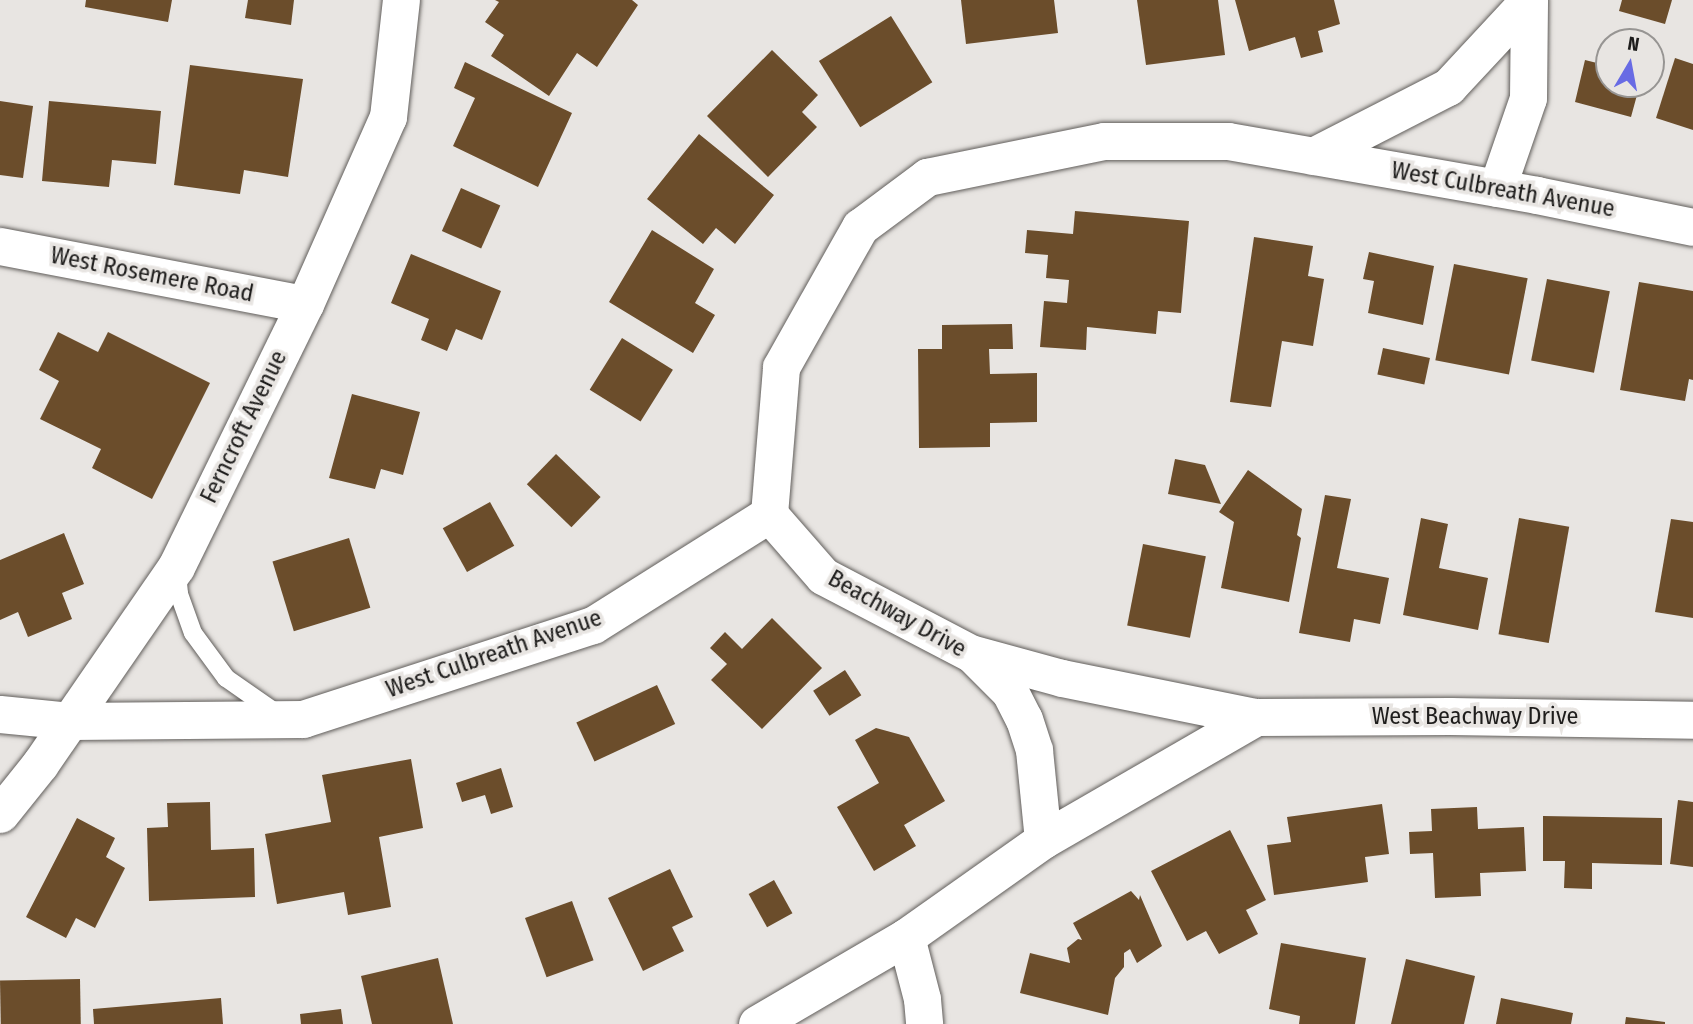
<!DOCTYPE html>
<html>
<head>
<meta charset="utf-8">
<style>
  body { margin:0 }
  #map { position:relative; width:1693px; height:1024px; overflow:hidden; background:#e8e5e2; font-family:"Fira Sans Condensed",sans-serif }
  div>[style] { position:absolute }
  .building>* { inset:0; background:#6b4d2b; transform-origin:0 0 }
  .roads { filter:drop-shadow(0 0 2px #615e5b) drop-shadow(0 0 2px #615e5b) }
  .service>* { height:18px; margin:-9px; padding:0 9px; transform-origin:9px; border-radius:9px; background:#fff }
  .minor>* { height:37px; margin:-18.5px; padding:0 18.5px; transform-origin:18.5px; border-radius:18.5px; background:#fff }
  span { translate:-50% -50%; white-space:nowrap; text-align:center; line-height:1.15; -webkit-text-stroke:7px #e8e5e2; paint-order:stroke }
  .street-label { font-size:24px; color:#1e1d1c }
  .north { position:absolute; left:1595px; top:28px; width:70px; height:70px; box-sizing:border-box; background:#e8e5e2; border:2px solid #979593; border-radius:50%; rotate:10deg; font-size:19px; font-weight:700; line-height:28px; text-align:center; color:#1e1d1c }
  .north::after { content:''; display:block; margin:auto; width:24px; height:32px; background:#686be4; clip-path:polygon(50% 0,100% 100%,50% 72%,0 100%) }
</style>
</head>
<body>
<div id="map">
  <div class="building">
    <i style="clip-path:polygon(86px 0,172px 0,168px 22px,85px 7px)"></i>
    <i style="clip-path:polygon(248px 0,294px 0,291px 25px,245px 18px)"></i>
    <i style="clip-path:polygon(495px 0,632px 0,638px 5px,597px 67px,577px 53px,549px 96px,491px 56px,504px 35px,485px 22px,499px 2px)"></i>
    <i style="clip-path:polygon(961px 0,1054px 0,1058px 33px,966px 44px)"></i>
    <i style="clip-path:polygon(1137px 0,1218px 0,1225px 55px,1146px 65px)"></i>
    <i style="clip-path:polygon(1235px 0,1334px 0,1340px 24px,1318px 31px,1323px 52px,1301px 58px,1295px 37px,1249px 51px)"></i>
    <i style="clip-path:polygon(1622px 0,1672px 0,1665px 24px,1619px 11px)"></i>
    <i style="left:891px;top:16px;width:78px;height:85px;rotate:58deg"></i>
    <i style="clip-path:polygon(772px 50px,818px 95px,802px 112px,817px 127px,768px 177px,707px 116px)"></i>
    <i style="clip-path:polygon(1675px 58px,1693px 64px,1693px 130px,1656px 118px)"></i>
    <i style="clip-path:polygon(1585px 60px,1609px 66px,1609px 84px,1640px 84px,1631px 117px,1575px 102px)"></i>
    <i style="clip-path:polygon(465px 62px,572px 113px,538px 187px,453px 146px,475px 98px,454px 88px)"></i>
    <i style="clip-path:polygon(190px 65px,303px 79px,288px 177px,244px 170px,240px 194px,174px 185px)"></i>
    <i style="clip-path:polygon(0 101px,33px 106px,23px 178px,0 175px)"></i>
    <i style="clip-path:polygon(49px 101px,161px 111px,156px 164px,112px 160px,109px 187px,42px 181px)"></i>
    <i style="clip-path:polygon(699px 134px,774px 195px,735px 244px,716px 228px,703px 244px,647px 199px)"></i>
    <i style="left:461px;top:188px;width:43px;height:47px;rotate:24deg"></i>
    <i style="clip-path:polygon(1075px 211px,1189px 221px,1181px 313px,1158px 311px,1156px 334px,1087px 327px,1086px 350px,1040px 347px,1044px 301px,1067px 303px,1069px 280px,1046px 278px,1048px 255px,1025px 253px,1027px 230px,1073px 234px)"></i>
    <i style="clip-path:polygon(652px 230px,714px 269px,695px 303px,715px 315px,693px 353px,609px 302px)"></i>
    <i style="clip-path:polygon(1254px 237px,1313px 246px,1308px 276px,1324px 279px,1313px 346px,1282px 341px,1271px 407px,1230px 402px)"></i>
    <i style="clip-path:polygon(1369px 252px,1434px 266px,1423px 325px,1368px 313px,1374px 281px,1363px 279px)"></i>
    <i style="clip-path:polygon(411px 254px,501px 291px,482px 340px,456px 329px,447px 351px,421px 340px,429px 319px,391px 303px)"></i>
    <i style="left:1454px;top:264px;width:75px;height:98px;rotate:11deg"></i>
    <i style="left:1547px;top:279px;width:64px;height:83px;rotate:11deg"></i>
    <i style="clip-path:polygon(1639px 282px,1693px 291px,1693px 380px,1689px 379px,1685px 401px,1620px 390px)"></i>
    <i style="clip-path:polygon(1012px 324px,1013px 349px,989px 349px,990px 374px,1037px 373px,1037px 422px,990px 423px,990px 447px,919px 448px,918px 349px,942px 349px,942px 325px)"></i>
    <i style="clip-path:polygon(58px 332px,98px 352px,108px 332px,210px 383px,152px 499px,92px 468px,101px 449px,40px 419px,59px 381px,39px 370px)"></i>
    <i style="left:622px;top:338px;width:60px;height:61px;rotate:32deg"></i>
    <i style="left:1383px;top:348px;width:48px;height:27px;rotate:12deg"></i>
    <i style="clip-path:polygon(352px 394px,420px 412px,403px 475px,381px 469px,375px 489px,329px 478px)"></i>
    <i style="left:556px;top:454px;width:62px;height:42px;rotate:44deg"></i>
    <i style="clip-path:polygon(1175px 459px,1205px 465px,1221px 504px,1168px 494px)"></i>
    <i style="clip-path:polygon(1248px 470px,1302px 509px,1297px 535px,1301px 538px,1289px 602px,1221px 588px,1234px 522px,1219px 512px)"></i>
    <i style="clip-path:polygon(1325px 495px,1351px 499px,1337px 568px,1389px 578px,1380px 624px,1354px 619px,1350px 642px,1299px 633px)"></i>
    <i style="left:490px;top:502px;width:50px;height:54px;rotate:61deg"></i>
    <i style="clip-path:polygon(1421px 518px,1448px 524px,1439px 568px,1488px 578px,1478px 630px,1403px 615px)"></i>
    <i style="left:1519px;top:518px;width:51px;height:118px;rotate:10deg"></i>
    <i style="clip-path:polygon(1671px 519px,1693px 522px,1693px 618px,1655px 612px)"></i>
    <i style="clip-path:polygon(64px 533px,84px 584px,62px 593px,72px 619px,28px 637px,18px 612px,0 620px,0 560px)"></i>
    <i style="left:349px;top:538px;width:73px;height:80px;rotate:73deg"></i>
    <i style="left:1143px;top:544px;width:64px;height:83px;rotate:11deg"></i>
    <i style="clip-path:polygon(772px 618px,822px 668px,762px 729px,711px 680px,727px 664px,710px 648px,725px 632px,742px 649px)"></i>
    <i style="left:845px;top:670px;width:30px;height:38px;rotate:57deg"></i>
    <i style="left:657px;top:685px;width:43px;height:89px;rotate:65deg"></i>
    <i style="clip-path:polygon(876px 728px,909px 737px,945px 801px,904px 825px,916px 846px,874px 871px,837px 807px,879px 783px,855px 740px)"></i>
    <i style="clip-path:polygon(411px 759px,423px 828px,379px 837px,391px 907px,348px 915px,344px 892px,277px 904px,265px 834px,331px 822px,322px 775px)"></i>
    <i style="clip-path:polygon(501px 768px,513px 807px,491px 814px,485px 795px,462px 802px,456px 783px)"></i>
    <i style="clip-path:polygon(1678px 800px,1693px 802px,1693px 867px,1670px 864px)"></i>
    <i style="clip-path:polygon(210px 802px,211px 850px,254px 848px,255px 897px,149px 901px,147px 828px,168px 827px,167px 803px)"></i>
    <i style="clip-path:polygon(1382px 804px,1389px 854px,1365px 857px,1368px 882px,1274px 895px,1267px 845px,1291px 842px,1287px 817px)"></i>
    <i style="clip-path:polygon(1477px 807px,1478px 829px,1524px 827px,1526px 871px,1480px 873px,1481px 896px,1435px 898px,1433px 853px,1410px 854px,1409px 832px,1432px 831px,1431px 809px)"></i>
    <i style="clip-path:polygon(1543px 816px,1662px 818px,1662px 865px,1592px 863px,1592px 889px,1564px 888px,1565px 861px,1543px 861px)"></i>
    <i style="clip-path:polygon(77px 818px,115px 838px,106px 857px,125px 868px,95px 928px,76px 918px,66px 938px,26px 917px)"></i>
    <i style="clip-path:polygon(1230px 830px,1266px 900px,1246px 910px,1258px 934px,1219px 954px,1206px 931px,1187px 941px,1151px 871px)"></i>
    <i style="clip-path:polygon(670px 869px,693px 917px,672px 927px,684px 951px,643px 971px,608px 898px)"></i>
    <i style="left:774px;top:880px;width:38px;height:29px;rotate:61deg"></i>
    <i style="clip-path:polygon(1131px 891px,1139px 900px,1140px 895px,1162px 946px,1137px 963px,1130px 949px,1124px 953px,1124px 967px,1115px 978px,1108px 1015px,1020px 993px,1030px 953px,1070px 963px,1067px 948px,1078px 939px,1082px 940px,1073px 923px)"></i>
    <i style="left:572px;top:901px;width:63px;height:50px;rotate:70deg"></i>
    <i style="clip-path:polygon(1281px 943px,1366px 958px,1355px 1024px,1299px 1024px,1300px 1016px,1269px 1009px)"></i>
    <i style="clip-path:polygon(438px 958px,453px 1024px,372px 1024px,361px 976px)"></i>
    <i style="clip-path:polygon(1406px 959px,1475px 976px,1464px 1024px,1391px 1024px)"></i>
    <i style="left:80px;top:979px;width:45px;height:80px;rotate:89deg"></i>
    <i style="clip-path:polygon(221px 998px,223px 1024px,94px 1024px,93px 1009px)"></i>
    <i style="clip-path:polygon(1501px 998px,1573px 1013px,1571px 1024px,1496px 1024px)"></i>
    <i style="clip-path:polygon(341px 1009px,343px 1024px,301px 1024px,300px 1014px)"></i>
    <i style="clip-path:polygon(1626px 1017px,1665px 1022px,1665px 1024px,1625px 1024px)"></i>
  </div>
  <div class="roads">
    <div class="service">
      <i style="left:177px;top:574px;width:20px;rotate:84deg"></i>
      <i style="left:179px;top:594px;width:41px;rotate:70.3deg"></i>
      <i style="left:193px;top:633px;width:56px;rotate:53.7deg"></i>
      <i style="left:226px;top:678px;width:61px;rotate:35deg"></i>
    </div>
    <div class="minor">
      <i style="left:1313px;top:156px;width:152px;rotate:-27.1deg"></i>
      <i style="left:1448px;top:87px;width:117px;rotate:-47.1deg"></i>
      <i style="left:1497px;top:188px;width:95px;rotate:-71deg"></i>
      <i style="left:1528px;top:98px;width:98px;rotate:-89.4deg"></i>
      <i style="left:0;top:246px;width:310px;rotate:10.8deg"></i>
      <i style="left:769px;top:514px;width:82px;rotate:48.9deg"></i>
      <i style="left:823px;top:576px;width:168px;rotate:27.6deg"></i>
      <i style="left:972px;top:654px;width:54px;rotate:45deg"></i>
      <i style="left:1010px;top:692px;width:30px;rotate:63deg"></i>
      <i style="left:1024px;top:719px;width:33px;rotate:72deg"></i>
      <i style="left:1034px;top:750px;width:90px;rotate:84.3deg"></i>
      <i style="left:974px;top:654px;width:91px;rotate:15.3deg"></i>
      <i style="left:1062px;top:678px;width:198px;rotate:11.4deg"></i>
      <i style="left:0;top:714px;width:70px;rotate:5.7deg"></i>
      <i style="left:70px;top:721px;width:233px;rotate:-0.5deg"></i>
      <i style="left:303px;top:719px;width:305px;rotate:-18deg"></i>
      <i style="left:593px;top:625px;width:208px;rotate:-32.2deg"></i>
      <i style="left:769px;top:514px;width:147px;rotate:-85.3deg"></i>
      <i style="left:781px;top:367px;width:161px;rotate:-60.6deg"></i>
      <i style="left:860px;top:227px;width:84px;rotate:-36.7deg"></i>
      <i style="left:927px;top:177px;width:181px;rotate:-11.5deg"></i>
      <i style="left:1104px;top:141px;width:124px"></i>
      <i style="left:1228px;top:141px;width:314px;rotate:9.9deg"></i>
      <i style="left:1537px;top:195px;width:159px;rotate:11.6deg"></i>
      <i style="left:0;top:814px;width:64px;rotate:-51.3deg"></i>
      <i style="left:40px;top:764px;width:239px;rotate:-55.4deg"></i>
      <i style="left:176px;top:567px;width:293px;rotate:-63.9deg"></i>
      <i style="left:305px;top:304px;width:205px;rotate:-66.1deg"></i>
      <i style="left:388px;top:117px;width:118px;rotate:-83.7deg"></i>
      <i style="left:906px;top:937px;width:64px;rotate:75.5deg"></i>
      <i style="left:922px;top:999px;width:25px;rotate:85deg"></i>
      <i style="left:757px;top:1024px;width:173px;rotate:-30.3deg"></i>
      <i style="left:906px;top:937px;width:168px;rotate:-35.3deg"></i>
      <i style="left:1043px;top:840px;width:246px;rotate:-30deg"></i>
      <i style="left:1256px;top:717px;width:194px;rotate:-0.3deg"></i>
      <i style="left:1450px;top:716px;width:243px;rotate:0.9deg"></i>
    </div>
  </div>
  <div class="street-label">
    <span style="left:1503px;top:190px;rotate:10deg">West Culbreath Avenue</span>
    <span style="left:152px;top:275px;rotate:11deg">West Rosemere Road</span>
    <span style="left:244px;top:427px;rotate:-64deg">Ferncroft Avenue</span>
    <span style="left:897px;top:614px;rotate:29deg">Beachway Drive</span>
    <span style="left:494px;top:654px;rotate:-19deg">West Culbreath Avenue</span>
    <span style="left:1475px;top:717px">West Beachway Drive</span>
  </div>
  <div class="north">N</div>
</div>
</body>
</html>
